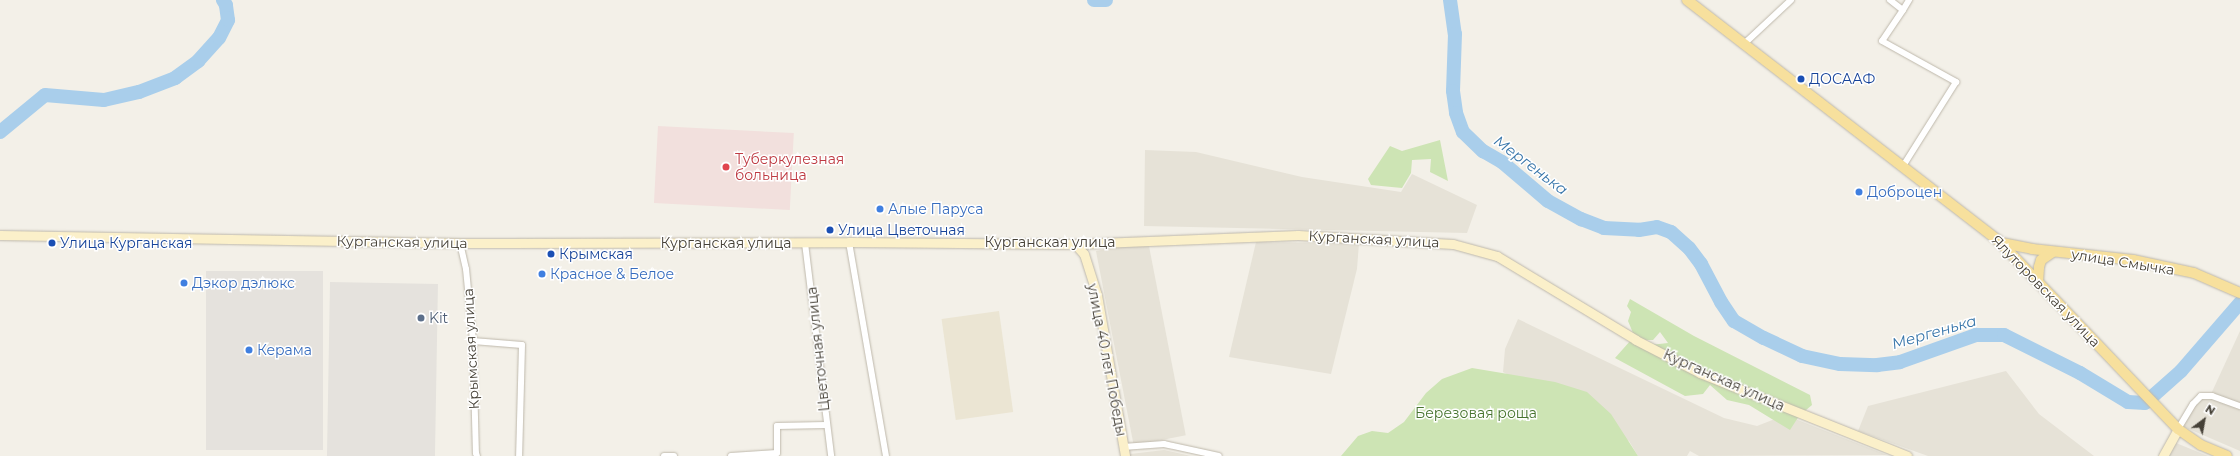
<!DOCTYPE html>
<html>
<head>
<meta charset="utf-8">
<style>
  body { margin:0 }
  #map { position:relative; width:2240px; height:456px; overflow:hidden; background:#f3f0e8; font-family:Montserrat,sans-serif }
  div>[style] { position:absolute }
  .residential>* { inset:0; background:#e6e2d7; transform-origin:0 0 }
  .industrial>* { inset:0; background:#e5e2dd; transform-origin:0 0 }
  .education>* { inset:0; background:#ebe5d3; transform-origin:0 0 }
  .medical>* { inset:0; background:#f2e0dd; transform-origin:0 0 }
  .green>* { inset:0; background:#cde4b4 }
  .river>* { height:14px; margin:-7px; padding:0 7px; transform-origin:7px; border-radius:7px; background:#a9ceeb }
  .roads { filter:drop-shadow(0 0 1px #beb8ab) drop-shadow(0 0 1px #beb8ab) }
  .street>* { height:6px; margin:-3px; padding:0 3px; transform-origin:3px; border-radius:3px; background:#fff }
  .secondary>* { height:9px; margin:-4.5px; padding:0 4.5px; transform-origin:4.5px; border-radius:4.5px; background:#fbf0ca }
  .primary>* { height:10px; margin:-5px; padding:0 5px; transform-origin:5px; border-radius:5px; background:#f7e09d }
  .dots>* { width:11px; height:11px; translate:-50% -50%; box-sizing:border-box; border:2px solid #fff; border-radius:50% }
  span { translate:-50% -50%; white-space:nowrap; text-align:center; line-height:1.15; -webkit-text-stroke:3px #fff; paint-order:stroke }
  .transit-label { font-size:14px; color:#164399 }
  .left { translate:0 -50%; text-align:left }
  .health-label { font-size:14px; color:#be3a42 }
  .shop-label { font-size:14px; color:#366cbe }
  .street-label { font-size:14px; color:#464137 }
  .service-label { font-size:14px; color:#4e5e75 }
  .park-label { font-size:14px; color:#47742f }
  .water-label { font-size:15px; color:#3876aa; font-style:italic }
  .north { position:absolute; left:2184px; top:400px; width:40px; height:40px; -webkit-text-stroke:3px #fff; paint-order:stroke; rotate:32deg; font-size:11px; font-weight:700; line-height:16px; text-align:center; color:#464137 }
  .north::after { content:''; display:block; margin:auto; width:14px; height:18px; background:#464137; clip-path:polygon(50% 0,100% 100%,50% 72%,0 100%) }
</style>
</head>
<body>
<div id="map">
  <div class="residential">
    <i style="clip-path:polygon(1145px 150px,1196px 152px,1302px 177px,1401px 192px,1412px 174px,1477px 205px,1467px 233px,1144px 226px)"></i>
    <i style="left:1148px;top:241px;width:198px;height:53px;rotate:79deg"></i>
    <i style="clip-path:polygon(1256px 242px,1359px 243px,1357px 269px,1331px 374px,1229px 357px)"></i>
    <i style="clip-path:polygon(1518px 319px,1724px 418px,1757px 426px,1785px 415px,1887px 455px,1699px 456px,1690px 451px,1687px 456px,1638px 456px,1629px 441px,1503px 372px,1505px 349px)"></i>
    <i style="clip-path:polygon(2240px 331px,2240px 404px,2211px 394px)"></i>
    <i style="clip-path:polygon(2006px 371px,2039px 414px,2094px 456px,1928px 456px,1858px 431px,1868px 406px)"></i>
    <i style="clip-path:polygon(2203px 398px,2212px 398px,2240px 409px,2240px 451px,2182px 426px,2195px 405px)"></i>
    <i style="clip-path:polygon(2176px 443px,2208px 456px,2169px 456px)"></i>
    <i style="clip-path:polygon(1164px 450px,1191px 456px,1130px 456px,1130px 454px)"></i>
  </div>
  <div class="industrial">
    <i style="left:206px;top:271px;width:117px;height:179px"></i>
    <i style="left:330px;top:282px;width:108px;height:174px;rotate:1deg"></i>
  </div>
  <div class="education">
    <i style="left:999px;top:311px;width:102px;height:58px;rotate:82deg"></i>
  </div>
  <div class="medical">
    <i style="left:658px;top:126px;width:136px;height:77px;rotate:3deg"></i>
  </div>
  <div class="green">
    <i style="clip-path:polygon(1440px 140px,1448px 181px,1430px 172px,1431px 159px,1412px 160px,1411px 173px,1402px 188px,1371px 185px,1368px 179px,1390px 146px,1402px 151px)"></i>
    <i style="clip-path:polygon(1630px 299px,1694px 336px,1810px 395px,1812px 405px,1799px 416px,1790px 430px,1749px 405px,1727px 400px,1710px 385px,1703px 394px,1685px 396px,1615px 358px,1631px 340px,1641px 346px,1668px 343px,1660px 332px,1653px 340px,1636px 340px,1628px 321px,1631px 312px,1627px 306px)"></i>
    <i style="clip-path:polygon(1472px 368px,1555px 382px,1587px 392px,1611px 414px,1638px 456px,1341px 456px,1358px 436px,1372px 431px,1388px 433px,1404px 422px,1426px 393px,1442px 379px)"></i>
  </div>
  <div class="river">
    <i style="left:1094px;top:0;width:12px"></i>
    <i style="left:1450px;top:0;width:34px;rotate:82deg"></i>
    <i style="left:1455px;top:34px;width:57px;rotate:92deg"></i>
    <i style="left:1453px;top:91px;width:22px;rotate:82deg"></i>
    <i style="left:1456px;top:113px;width:20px;rotate:70deg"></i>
    <i style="left:1463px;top:132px;width:28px;rotate:44deg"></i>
    <i style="left:1483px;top:151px;width:22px;rotate:30deg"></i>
    <i style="left:1502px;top:162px;width:60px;rotate:40.3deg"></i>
    <i style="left:1548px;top:201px;width:38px;rotate:29deg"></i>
    <i style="left:1581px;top:219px;width:25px;rotate:21deg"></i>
    <i style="left:1604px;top:228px;width:35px;rotate:3deg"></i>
    <i style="left:1639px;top:230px;width:18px;rotate:-9deg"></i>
    <i style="left:1657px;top:227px;width:15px;rotate:20deg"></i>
    <i style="left:1671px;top:232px;width:24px;rotate:42deg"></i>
    <i style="left:1689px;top:248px;width:20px;rotate:53deg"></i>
    <i style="left:1701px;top:264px;width:43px;rotate:62.2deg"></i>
    <i style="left:1721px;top:302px;width:23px;rotate:56deg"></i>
    <i style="left:1734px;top:321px;width:34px;rotate:30deg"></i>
    <i style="left:1764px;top:338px;width:42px;rotate:25.3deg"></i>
    <i style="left:1802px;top:356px;width:39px;rotate:12deg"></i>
    <i style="left:1840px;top:364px;width:37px;rotate:2deg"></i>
    <i style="left:1877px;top:365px;width:23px;rotate:-7deg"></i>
    <i style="left:1900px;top:362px;width:81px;rotate:-19.6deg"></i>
    <i style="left:1976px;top:335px;width:28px"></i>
    <i style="left:2004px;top:335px;width:85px;rotate:26.6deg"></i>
    <i style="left:2080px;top:373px;width:56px;rotate:31.1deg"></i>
    <i style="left:2128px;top:402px;width:17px;rotate:3deg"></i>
    <i style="left:2145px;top:403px;width:48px;rotate:-41.6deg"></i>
    <i style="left:2181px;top:371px;width:90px;rotate:-49.1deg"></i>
    <i style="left:0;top:132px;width:58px;rotate:-39.4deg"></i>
    <i style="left:45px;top:95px;width:59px;rotate:4.8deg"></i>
    <i style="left:104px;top:100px;width:36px;rotate:-13deg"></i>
    <i style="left:139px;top:92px;width:39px;rotate:-21deg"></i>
    <i style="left:175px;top:78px;width:29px;rotate:-36deg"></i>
    <i style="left:198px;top:61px;width:31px;rotate:-48deg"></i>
    <i style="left:219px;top:38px;width:20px;rotate:-63deg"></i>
    <i style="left:228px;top:20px;width:15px;rotate:-98deg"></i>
    <i style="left:226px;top:5px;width:6px;rotate:-121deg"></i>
  </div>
  <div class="roads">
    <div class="street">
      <i style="left:1890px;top:0;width:16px;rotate:38deg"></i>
      <i style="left:1903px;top:10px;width:37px;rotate:124deg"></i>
      <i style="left:1882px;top:41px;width:85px;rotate:29deg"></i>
      <i style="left:1956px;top:82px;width:99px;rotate:122.2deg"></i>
      <i style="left:1903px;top:10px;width:12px;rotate:-59deg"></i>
      <i style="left:1745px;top:43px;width:63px;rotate:-43.1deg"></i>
      <i style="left:849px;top:242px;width:217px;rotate:80.2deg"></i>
      <i style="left:460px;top:243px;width:27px;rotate:77deg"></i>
      <i style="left:466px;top:269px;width:72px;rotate:84.4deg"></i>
      <i style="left:473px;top:341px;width:112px;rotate:88.5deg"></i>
      <i style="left:476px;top:453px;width:3px;rotate:72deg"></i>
      <i style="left:805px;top:243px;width:215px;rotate:83deg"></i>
      <i style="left:473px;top:341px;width:49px;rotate:4.7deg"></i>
      <i style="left:522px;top:345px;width:111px;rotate:91.5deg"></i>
      <i style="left:2178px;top:429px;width:29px;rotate:-59deg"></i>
      <i style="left:2193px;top:404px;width:11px;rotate:-45deg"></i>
      <i style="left:2201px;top:396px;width:11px"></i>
      <i style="left:2212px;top:396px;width:30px;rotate:20deg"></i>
      <i style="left:1123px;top:447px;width:41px;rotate:-4.2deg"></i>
      <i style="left:1164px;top:444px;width:56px;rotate:12.3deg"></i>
      <i style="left:664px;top:456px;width:10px"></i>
      <i style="left:731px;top:456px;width:46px;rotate:-3.7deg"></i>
      <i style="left:777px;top:453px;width:27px;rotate:-90deg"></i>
      <i style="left:777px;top:426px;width:49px;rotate:-1.2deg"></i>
    </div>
    <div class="secondary">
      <i style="left:0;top:235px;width:460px;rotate:1deg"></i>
      <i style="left:460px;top:243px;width:389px;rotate:-0.1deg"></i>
      <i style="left:849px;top:242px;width:226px;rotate:0.5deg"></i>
      <i style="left:1075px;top:244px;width:223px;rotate:-2.3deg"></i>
      <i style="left:1298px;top:235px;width:155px;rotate:3.3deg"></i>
      <i style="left:1453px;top:244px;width:46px;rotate:15.3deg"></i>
      <i style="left:1497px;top:256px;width:162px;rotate:31.1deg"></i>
      <i style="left:1636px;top:340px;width:72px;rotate:27.3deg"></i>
      <i style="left:1700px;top:373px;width:223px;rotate:21.8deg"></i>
      <i style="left:1075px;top:244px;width:13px;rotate:48deg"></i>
      <i style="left:1084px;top:254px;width:43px;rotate:72.4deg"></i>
      <i style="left:1097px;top:295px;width:163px;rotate:80.1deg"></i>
      <i style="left:2163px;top:456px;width:31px;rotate:-61deg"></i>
    </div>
    <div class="primary">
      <i style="left:1687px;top:0;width:393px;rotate:37.7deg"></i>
      <i style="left:1998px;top:240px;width:261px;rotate:46.4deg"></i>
      <i style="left:2178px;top:429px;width:28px;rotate:35deg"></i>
      <i style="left:2201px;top:445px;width:28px;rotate:23deg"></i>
      <i style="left:2002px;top:243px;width:31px;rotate:11deg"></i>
      <i style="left:2032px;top:249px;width:102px;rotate:6.2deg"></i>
      <i style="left:2133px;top:260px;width:62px;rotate:12deg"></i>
      <i style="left:2194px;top:273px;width:50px;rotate:23.5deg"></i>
      <i style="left:2038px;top:282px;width:15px;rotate:-86deg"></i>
      <i style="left:2039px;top:267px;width:7px;rotate:-74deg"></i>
      <i style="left:2041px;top:260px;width:14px;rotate:-34deg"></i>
    </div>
  </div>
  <div class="dots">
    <i style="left:1801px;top:79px;background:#1a4fb4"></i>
    <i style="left:726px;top:167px;background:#e0444e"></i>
    <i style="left:1859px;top:192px;background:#3f7fe0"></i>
    <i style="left:880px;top:209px;background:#3f7fe0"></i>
    <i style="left:830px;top:230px;background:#1a4fb4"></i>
    <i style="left:52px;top:243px;background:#1a4fb4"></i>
    <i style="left:551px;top:254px;background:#1a4fb4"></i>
    <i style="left:542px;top:274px;background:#3f7fe0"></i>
    <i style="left:184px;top:283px;background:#3f7fe0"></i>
    <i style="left:421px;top:318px;background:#5c6f8a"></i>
    <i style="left:249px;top:350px;background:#3f7fe0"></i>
  </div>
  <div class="transit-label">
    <span class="left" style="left:1809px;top:79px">ДОСААФ</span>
    <span class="left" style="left:838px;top:230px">Улица Цветочная</span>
    <span class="left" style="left:60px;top:243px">Улица Курганская</span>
    <span class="left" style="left:559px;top:254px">Крымская</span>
  </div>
  <div class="health-label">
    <span class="left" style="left:735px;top:167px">Туберкулезная<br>больница</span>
  </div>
  <div class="shop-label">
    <span class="left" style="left:1867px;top:192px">Доброцен</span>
    <span class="left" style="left:888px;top:209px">Алые Паруса</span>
    <span class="left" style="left:550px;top:274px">Красное &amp; Белое</span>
    <span class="left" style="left:192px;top:283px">Дэкор дэлюкс</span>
    <span class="left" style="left:257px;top:350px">Керама</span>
  </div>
  <div class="street-label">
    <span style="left:1374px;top:239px;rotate:3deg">Курганская улица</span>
    <span style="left:402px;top:242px;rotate:1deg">Курганская улица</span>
    <span style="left:1050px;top:242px">Курганская улица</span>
    <span style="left:726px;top:243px">Курганская улица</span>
    <span style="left:2123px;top:262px;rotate:9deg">улица Смычка</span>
    <span style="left:2046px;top:291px;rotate:46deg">Ялуторовская улица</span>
    <span style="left:471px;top:349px;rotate:-93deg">Крымская улица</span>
    <span style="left:818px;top:349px;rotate:-96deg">Цветочная улица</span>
    <span style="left:1107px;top:360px;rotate:79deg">улица 40 лет Победы</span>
    <span style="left:1724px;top:380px;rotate:24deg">Курганская улица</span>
  </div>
  <div class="service-label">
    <span class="left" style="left:429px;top:318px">Kit</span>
  </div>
  <div class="park-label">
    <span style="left:1476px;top:413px">Березовая роща</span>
  </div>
  <div class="water-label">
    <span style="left:1531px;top:165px;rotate:37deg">Мергенька</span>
    <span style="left:1934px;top:332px;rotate:-16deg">Мергенька</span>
  </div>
  <div class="north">N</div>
</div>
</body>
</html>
